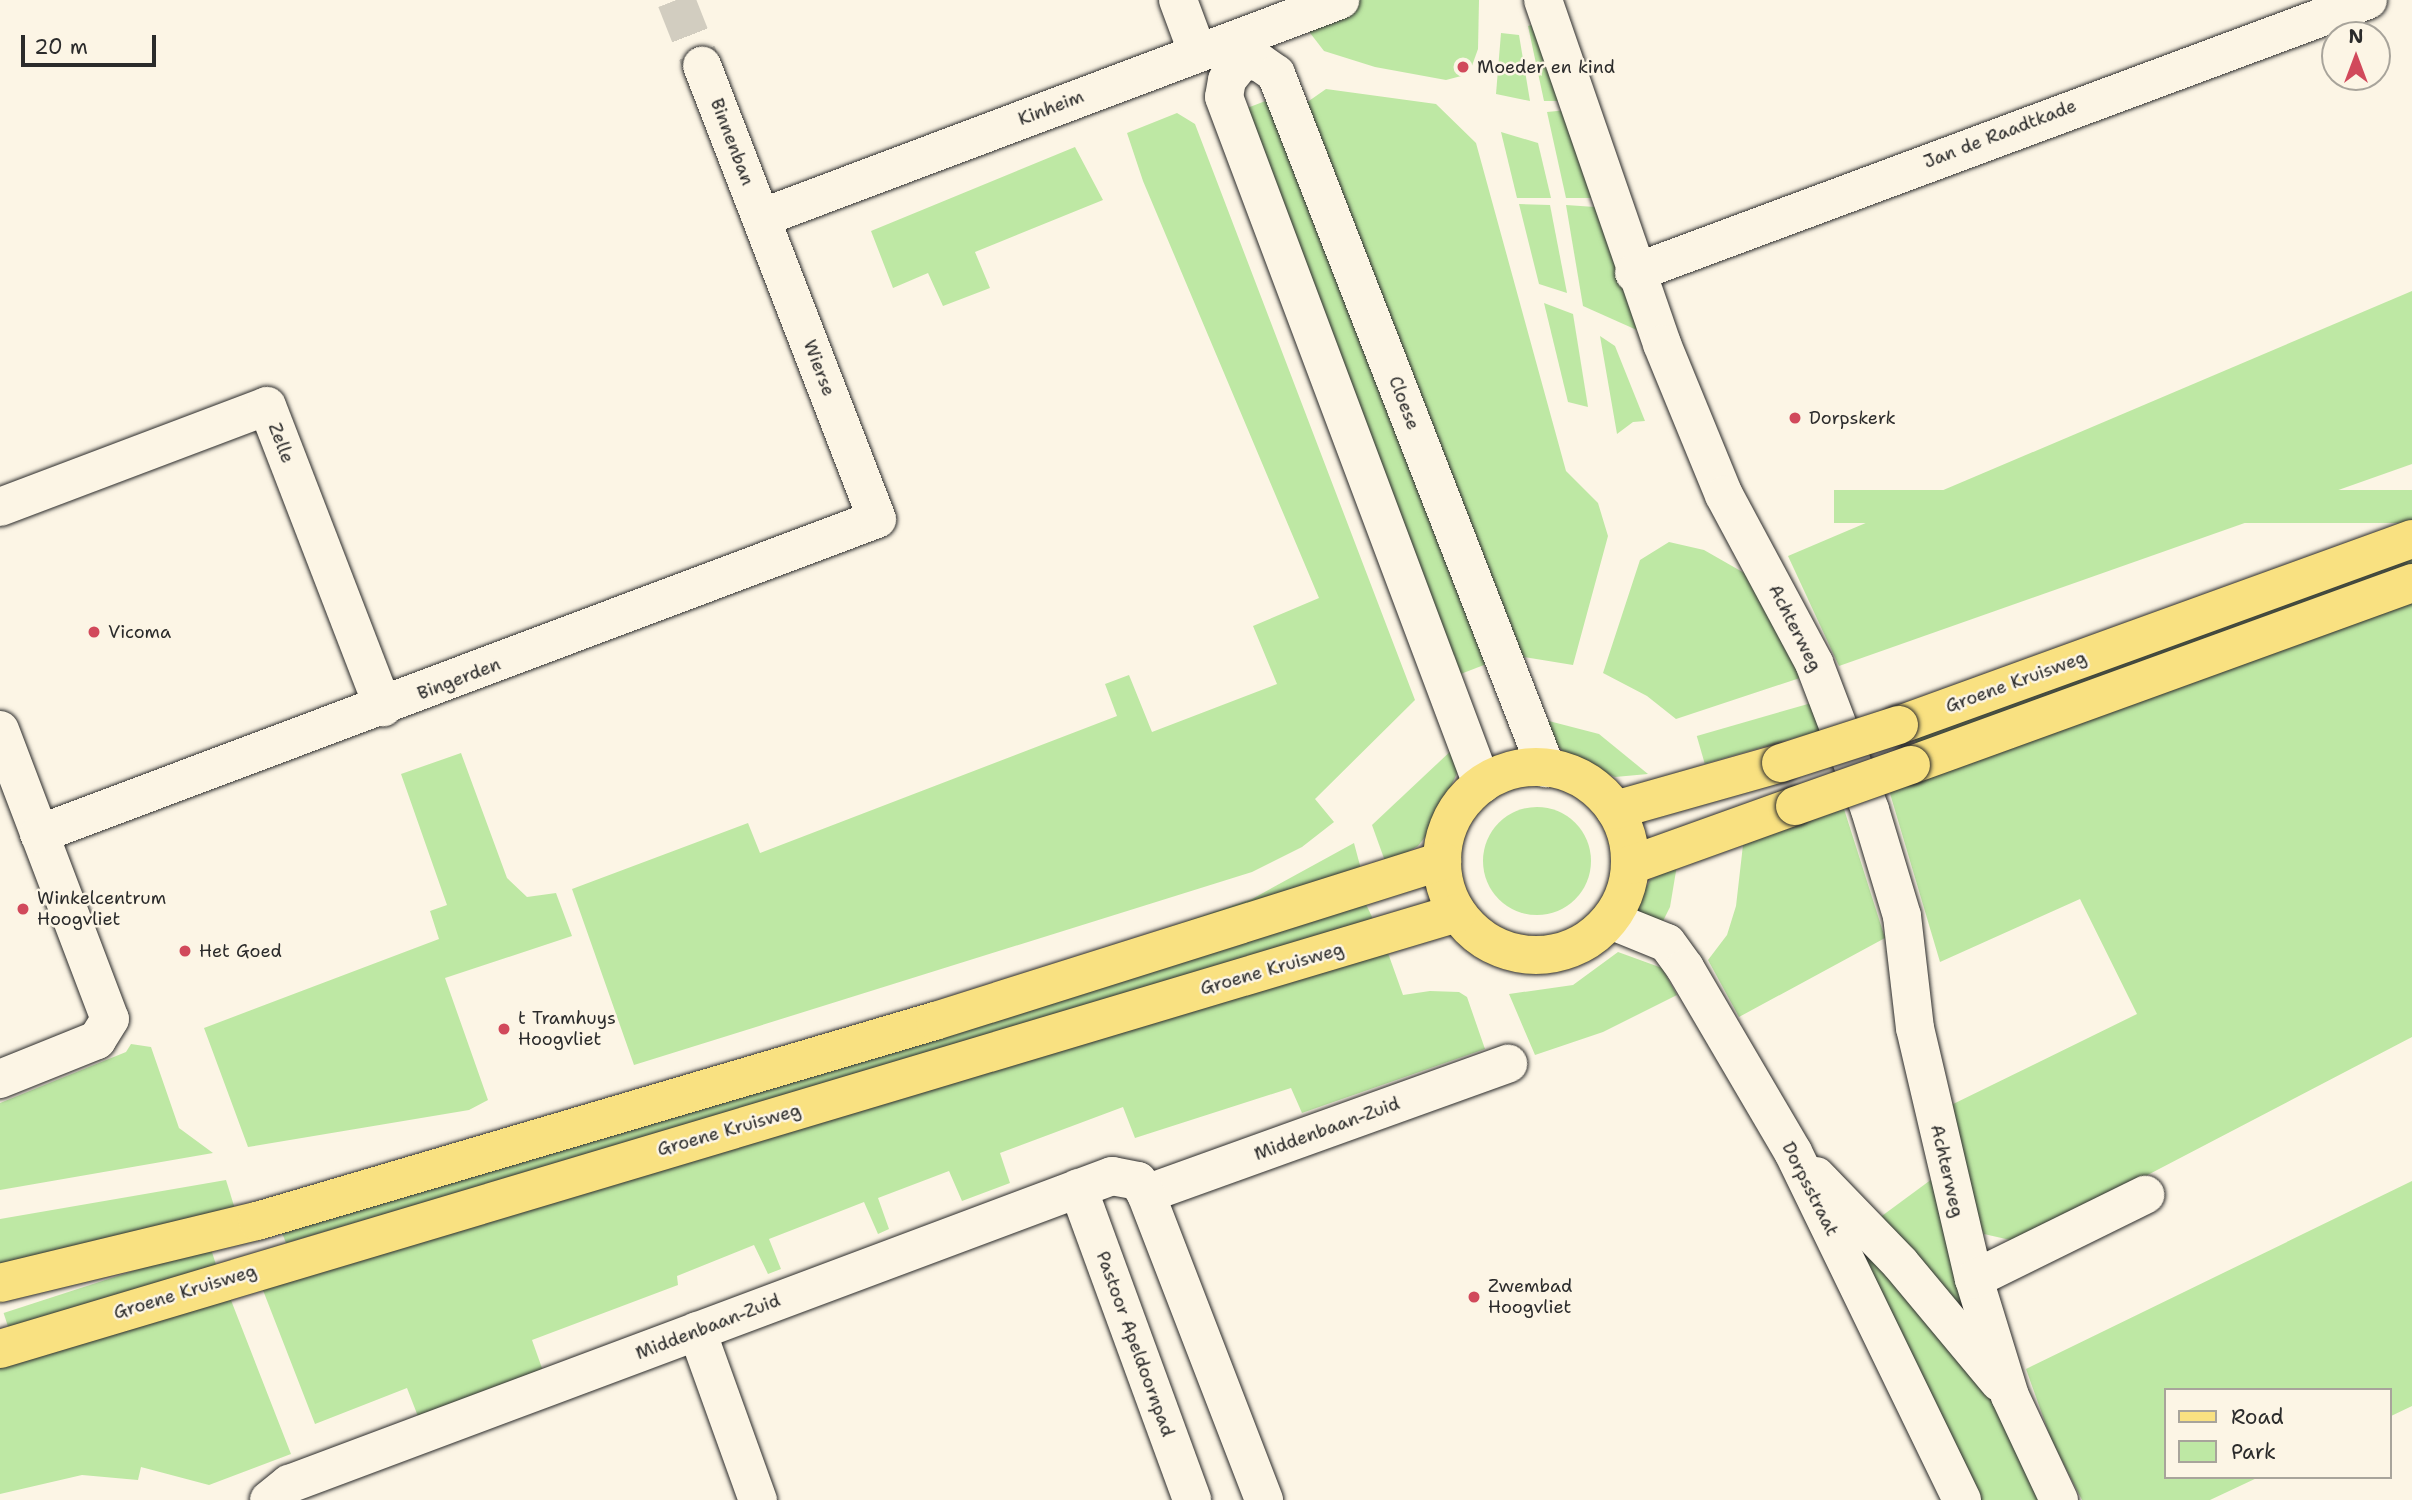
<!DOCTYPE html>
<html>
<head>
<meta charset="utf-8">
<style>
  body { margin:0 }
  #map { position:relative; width:2412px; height:1500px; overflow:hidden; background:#fcf5e5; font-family:"Shantell Sans",sans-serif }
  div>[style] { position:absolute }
  .green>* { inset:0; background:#bee8a4; transform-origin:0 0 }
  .round { border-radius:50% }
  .minor-tunnel>* { height:38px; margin-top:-19px; transform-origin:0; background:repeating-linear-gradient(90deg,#d2cdc0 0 38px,transparent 0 57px) }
  .roads { filter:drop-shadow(0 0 2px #2b2b2b) drop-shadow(0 0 2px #2b2b2b) }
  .minor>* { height:38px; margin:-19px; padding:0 19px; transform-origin:19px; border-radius:19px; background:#fcf5e5 }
  .major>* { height:38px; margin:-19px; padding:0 19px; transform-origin:19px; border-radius:19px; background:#f9e181 }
  .major>.ring { margin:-19px; padding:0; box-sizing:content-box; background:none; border:38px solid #f9e181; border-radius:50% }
  .bridges { filter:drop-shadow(0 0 2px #2b2b2b) drop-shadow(0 0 2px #2b2b2b) }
  .major-bridge>* { height:38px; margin:-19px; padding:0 19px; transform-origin:19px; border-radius:19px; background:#f9e181 }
  .dots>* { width:19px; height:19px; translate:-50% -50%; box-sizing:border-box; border:4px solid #fcf5e5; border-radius:50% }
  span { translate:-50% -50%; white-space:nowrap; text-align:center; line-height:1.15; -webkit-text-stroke:5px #fcf5e5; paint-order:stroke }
  .poi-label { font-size:18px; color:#2b2b2b }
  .left { translate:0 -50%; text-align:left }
  .street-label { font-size:18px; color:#2b2b2b }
  .legend { position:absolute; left:2164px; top:1388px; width:228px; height:91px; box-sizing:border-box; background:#fcf5e5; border:2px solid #a8a49b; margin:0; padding:9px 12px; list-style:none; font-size:21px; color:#2b2b2b }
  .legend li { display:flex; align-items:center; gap:14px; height:35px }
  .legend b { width:35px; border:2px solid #a8a49b }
  .north { position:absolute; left:2321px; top:21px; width:70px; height:70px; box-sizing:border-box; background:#fcf5e5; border:2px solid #a8a49b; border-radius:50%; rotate:0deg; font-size:19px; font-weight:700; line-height:28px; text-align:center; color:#2b2b2b }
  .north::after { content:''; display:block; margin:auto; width:24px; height:32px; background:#d1495b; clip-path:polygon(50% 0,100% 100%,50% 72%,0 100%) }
  .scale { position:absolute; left:21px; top:35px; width:135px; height:32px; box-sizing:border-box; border:4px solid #2b2b2b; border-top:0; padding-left:9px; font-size:21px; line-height:24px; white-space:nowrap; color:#2b2b2b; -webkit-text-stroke:5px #fcf5e5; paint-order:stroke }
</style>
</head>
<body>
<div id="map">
  <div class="green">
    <i style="clip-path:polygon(1340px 0,1479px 0,1478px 49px,1469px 74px,1446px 80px,1375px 67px,1324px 51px,1297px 16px)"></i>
    <i style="clip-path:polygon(1538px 23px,1563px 101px,1544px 101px,1528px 26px)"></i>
    <i style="clip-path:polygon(1501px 33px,1519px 35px,1530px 101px,1496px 94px)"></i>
    <i style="clip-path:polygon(1326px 89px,1436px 104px,1476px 143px,1566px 471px,1598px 503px,1608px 536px,1573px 665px,1518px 656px,1306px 103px)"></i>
    <i style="left:1273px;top:98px;width:605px;height:34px;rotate:69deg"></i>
    <i style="clip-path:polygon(1567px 110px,1592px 198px,1566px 198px,1547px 112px)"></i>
    <i style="clip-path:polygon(1177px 113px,1195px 124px,1415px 700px,1315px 799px,1334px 822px,1302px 847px,1252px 872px,634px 1065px,572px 889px,748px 823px,760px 853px,1117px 716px,1105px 684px,1129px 675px,1152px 732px,1277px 684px,1253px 626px,1319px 598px,1143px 181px,1127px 133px)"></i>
    <i style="clip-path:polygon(1501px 132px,1538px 143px,1551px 198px,1517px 198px)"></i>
    <i style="clip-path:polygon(1075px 147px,1103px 200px,975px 252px,990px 288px,943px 306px,928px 273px,893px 288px,871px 231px)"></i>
    <i style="clip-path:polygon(1519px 204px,1550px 205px,1567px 293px,1539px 284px)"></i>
    <i style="clip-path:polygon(1566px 205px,1595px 207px,1639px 331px,1583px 306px)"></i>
    <i style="clip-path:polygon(2412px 291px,2412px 464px,1839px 666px,1788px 556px)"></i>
    <i style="clip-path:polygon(1544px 303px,1573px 314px,1588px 407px,1568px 402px)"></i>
    <i style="clip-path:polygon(1600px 336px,1615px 346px,1645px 421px,1633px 422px,1617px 434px)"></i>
    <i style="left:2412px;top:490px;width:33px;height:578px;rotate:90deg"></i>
    <i style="clip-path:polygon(1669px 542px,1704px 550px,1753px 578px,1803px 677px,1676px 719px,1647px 696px,1603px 673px,1640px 560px)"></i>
    <i style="clip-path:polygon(2412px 551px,2412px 570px,1918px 747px,1913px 735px)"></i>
    <i style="clip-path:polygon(2412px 597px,2412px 1037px,2019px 1242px,1984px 1234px,1967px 1194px,1947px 1107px,2137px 1014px,2080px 899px,1940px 962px,1889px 790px)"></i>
    <i style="left:1815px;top:702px;width:29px;height:123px;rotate:74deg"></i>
    <i style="clip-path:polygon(1545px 720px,1599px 734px,1648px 774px,1615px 777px,1568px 756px,1553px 741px)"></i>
    <i style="clip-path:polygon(1455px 747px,1458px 771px,1432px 828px,1418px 846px,1386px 864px,1372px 825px)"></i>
    <i style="clip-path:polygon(461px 753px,507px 878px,527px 897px,556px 893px,572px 936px,445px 978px,488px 1100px,469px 1110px,248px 1147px,204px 1028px,439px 939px,430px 911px,447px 905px,401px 774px)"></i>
    <i class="round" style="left:1483px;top:807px;width:108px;height:108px"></i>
    <i style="clip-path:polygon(1844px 809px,1885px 938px,1739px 1017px,1708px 960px,1727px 935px,1736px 906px,1743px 845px)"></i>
    <i style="clip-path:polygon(1354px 843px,1362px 873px,996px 986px,1252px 899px)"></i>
    <i style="clip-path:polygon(1677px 865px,1670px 907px,1662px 923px,1631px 916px,1650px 880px)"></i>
    <i style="clip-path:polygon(1363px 898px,1373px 919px,1032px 1025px,286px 1243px,277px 1220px)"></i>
    <i style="clip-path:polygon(1618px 952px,1662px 968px,1677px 995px,1603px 1032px,1535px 1055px,1509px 994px,1573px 985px)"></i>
    <i style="clip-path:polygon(1388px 953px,1403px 995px,1430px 991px,1459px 992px,1467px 997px,1485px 1049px,1302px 1113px,1291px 1088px,1135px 1138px,1123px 1107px,1000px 1153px,1010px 1183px,962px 1201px,949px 1171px,878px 1198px,889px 1229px,878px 1234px,864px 1202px,769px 1239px,781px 1269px,768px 1274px,754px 1245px,677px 1276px,678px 1285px,532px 1340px,543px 1371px,419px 1419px,407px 1388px,315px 1424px,259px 1280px)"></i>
    <i style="clip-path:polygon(131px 1044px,151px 1047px,179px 1128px,213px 1153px,0 1190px,0 1103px,126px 1052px)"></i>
    <i style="clip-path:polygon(1932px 1179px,1977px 1338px,1875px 1221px)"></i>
    <i style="clip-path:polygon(226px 1180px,235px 1209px,0 1267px,0 1219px)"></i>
    <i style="clip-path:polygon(2412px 1181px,2412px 1406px,2389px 1417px,2389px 1390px,2165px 1390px,2165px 1477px,2259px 1477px,2210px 1500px,2082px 1500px,2051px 1439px,2026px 1369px)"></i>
    <i style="clip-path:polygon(1845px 1224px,2000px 1408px,2043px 1500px,1979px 1500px)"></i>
    <i style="left:210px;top:1246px;width:22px;height:217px;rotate:72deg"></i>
    <i style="clip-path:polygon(227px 1290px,291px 1454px,209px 1485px,141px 1467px,138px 1480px,82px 1475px,0 1494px,0 1362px)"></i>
  </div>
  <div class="minor-tunnel">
    <i style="left:676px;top:0;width:71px;rotate:68.5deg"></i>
  </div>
  <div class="roads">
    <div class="minor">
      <i style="left:1178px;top:0;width:54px;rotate:69.6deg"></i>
      <i style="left:1543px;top:0;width:364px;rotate:70.9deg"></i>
      <i style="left:1662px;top:344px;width:163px;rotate:67.7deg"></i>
      <i style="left:1724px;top:495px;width:191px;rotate:61.8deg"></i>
      <i style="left:1814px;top:663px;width:157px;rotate:69.1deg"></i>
      <i style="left:1870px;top:810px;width:111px;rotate:73.2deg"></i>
      <i style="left:1902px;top:916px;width:113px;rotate:83.4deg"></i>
      <i style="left:1915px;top:1028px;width:258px;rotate:76.8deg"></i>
      <i style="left:1974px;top:1279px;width:122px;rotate:72.9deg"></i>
      <i style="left:2010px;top:1396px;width:115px;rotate:64.8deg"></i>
      <i style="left:1242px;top:61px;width:17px;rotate:3deg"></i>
      <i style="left:1259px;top:62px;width:21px;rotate:35deg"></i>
      <i style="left:1276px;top:74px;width:745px;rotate:68.74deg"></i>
      <i style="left:1242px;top:61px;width:24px;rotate:128deg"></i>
      <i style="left:1227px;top:80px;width:17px;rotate:100deg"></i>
      <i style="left:1224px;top:97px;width:734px;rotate:69.42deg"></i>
      <i style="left:761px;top:218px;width:619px;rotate:-20.63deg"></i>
      <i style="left:1634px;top:273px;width:783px;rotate:-20.4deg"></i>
      <i style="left:0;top:507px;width:285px;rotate:-20.7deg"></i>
      <i style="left:267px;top:406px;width:323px;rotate:68.9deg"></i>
      <i style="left:0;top:730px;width:309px;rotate:69.2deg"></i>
      <i style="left:110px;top:1019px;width:25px;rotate:122deg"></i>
      <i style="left:97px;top:1040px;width:105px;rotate:158.1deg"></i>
      <i style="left:39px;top:834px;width:895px;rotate:-20.6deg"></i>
      <i style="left:877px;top:519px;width:486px;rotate:-111.1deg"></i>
      <i style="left:1610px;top:920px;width:61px;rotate:22deg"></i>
      <i style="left:1667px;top:943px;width:31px;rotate:54deg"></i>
      <i style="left:1685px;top:968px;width:213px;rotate:59.6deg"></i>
      <i style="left:1793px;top:1152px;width:387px;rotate:64.1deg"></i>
      <i style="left:1816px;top:1176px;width:121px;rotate:46deg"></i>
      <i style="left:1900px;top:1263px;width:155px;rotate:50.2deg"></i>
      <i style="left:1078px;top:1188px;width:332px;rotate:69.9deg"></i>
      <i style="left:1146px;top:1194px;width:385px;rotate:-19.8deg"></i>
      <i style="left:1974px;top:1279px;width:191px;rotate:-26.2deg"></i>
      <i style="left:697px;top:1331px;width:180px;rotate:70.2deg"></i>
      <i style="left:269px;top:1500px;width:26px;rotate:-39deg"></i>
      <i style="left:289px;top:1484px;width:879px;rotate:-20.52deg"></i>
      <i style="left:1112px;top:1176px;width:26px;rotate:11deg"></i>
      <i style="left:1138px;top:1181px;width:15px;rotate:58deg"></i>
      <i style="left:1146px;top:1194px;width:328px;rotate:68.9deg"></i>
    </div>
    <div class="major">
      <i style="left:1899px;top:725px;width:546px;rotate:-19.93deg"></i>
      <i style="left:1911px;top:765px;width:533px;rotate:-19.96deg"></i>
      <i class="ring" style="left:1442px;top:767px;width:150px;height:150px"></i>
      <i style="left:1615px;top:810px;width:173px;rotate:-15.8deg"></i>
      <i style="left:1631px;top:865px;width:174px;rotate:-19.8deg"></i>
      <i style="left:0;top:1283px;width:264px;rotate:-13.6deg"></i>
      <i style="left:257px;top:1221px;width:707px;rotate:-16.44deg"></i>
      <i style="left:935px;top:1021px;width:532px;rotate:-17.51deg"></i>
      <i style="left:0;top:1349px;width:1521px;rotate:-16.66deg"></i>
    </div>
  </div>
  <div class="bridges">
    <div class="major-bridge">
      <i style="left:1781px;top:763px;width:124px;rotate:-17.9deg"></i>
      <i style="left:1795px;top:806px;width:123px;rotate:-19.5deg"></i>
    </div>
  </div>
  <div class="dots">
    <i style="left:1463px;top:67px;background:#d1495b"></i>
    <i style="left:1795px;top:418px;background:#d1495b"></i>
    <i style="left:94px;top:632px;background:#d1495b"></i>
    <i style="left:23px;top:909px;background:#d1495b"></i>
    <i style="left:185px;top:951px;background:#d1495b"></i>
    <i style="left:504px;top:1029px;background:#d1495b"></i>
    <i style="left:1474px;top:1297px;background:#d1495b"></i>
  </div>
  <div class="poi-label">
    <span class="left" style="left:1477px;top:67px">Moeder en kind</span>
    <span class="left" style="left:1809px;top:418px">Dorpskerk</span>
    <span class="left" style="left:108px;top:632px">Vicoma</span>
    <span class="left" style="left:37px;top:909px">Winkelcentrum<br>Hoogvliet</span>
    <span class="left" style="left:199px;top:951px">Het Goed</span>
    <span class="left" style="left:518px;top:1029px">t Tramhuys<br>Hoogvliet</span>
    <span class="left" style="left:1488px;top:1297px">Zwembad<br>Hoogvliet</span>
  </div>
  <div class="street-label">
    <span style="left:1051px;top:108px;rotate:-21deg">Kinheim</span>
    <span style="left:2000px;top:134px;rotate:-21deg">Jan de Raadtkade</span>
    <span style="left:732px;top:142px;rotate:69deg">Binnenban</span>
    <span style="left:819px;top:368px;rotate:69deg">Wierse</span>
    <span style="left:1404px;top:403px;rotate:69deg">Cloese</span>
    <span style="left:281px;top:443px;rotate:69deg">Zelle</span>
    <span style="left:1795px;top:628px;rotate:63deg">Achterweg</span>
    <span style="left:459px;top:679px;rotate:-21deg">Bingerden</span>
    <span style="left:2016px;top:682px;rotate:-20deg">Groene Kruisweg</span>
    <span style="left:1272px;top:969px;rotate:-16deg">Groene Kruisweg</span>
    <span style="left:1327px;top:1129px;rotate:-20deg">Middenbaan-Zuid</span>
    <span style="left:729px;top:1130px;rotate:-16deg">Groene Kruisweg</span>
    <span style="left:1947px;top:1171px;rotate:77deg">Achterweg</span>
    <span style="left:1810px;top:1189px;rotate:63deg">Dorpsstraat</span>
    <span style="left:185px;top:1292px;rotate:-17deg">Groene Kruisweg</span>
    <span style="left:708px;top:1327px;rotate:-21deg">Middenbaan-Zuid</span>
    <span style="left:1135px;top:1344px;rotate:70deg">Pastoor Apeldoornpad</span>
  </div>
  <ul class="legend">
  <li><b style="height:9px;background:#f9e181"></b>Road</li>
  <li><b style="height:19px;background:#bee8a4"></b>Park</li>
  </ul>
  <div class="north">N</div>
  <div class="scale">20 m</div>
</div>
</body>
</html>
